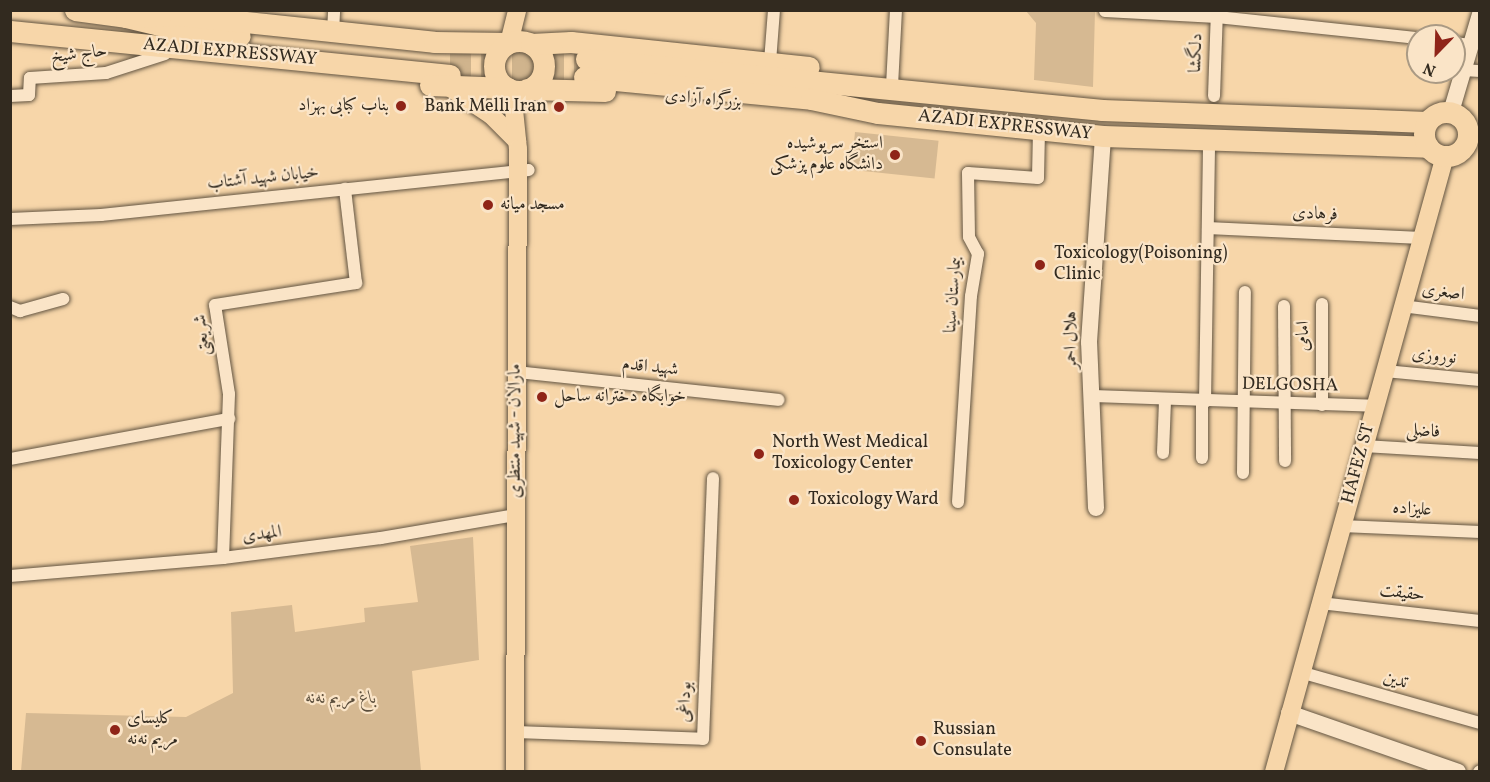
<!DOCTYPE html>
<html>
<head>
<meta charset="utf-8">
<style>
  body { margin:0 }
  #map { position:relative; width:1490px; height:782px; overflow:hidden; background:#f7d6a9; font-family:Vollkorn,Amiri,serif }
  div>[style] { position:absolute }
  .green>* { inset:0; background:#d6b992; transform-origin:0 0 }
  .highway-tunnel>* { height:21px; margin-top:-10.5px; transform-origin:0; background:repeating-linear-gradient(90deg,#d0b48d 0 21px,transparent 0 31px) }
  .roads { filter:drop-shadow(0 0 2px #635542) drop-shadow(0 0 2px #635542) }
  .street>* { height:12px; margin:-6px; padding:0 6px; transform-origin:6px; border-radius:6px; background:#fae4c7 }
  .secondary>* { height:16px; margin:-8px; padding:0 8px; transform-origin:8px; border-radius:8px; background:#fae4c7 }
  .primary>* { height:18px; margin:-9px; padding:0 9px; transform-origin:9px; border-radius:9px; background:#f7d6a9 }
  .highway>* { height:21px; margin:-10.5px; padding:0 10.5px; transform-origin:10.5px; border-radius:10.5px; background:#f7d6a9 }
  .highway>.ring { margin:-10.5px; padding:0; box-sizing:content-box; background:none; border:21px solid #f7d6a9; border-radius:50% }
  .dots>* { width:16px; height:16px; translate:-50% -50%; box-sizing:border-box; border:3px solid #fae4c7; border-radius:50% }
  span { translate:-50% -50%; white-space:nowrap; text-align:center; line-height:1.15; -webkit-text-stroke:4.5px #fae4c7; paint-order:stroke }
  .street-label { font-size:18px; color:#322a1f }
  .poi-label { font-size:18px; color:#322a1f }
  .right { translate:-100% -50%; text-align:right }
  .left { translate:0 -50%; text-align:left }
  .park-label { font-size:18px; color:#5b4e3c; font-style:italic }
  .frame { position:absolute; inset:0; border:12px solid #322a1f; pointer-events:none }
  .north { position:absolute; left:1406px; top:24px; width:60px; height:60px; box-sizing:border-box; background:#fae4c7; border:2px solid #aa9a84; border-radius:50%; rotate:203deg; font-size:16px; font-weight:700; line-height:24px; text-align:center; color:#322a1f }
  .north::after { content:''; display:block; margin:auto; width:21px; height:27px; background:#8f2418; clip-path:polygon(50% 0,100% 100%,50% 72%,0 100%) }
</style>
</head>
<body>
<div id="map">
  <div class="green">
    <i style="clip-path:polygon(1026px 11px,1095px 11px,1093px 87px,1034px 80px,1036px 23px)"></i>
    <i style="left:855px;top:132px;width:84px;height:38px;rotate:6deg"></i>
    <i style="clip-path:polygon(473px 537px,479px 660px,412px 671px,421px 771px,21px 771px,26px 713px,186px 717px,233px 693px,231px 612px,292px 605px,295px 632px,365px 622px,364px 608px,418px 602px,410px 546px)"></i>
  </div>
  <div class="highway-tunnel">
    <i style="left:450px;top:55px;width:136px;rotate:1.7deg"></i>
    <i style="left:450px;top:75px;width:134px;rotate:0.9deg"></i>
  </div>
  <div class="roads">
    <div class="street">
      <i style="left:1105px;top:11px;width:112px;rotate:3.1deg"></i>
      <i style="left:1217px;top:17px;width:202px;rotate:6deg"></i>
      <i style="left:333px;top:32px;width:22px;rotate:-87deg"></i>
      <i style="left:1454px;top:43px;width:17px;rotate:7deg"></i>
      <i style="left:770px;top:62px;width:52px;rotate:-85.6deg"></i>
      <i style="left:1464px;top:70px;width:16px;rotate:4deg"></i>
      <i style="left:892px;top:86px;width:76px;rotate:-87deg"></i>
      <i style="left:10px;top:96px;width:19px;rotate:-3deg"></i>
      <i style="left:29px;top:95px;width:17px;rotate:-87deg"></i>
      <i style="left:30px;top:78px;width:76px;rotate:-3.8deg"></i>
      <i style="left:106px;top:73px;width:62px;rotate:-17.9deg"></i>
      <i style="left:1214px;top:96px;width:86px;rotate:-88deg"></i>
      <i style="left:10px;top:219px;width:91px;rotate:-2.5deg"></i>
      <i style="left:101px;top:215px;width:430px;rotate:-6deg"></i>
      <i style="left:1208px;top:228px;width:213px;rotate:2.7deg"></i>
      <i style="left:1284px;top:306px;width:155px;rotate:89.6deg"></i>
      <i style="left:1402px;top:306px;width:79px;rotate:7.3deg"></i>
      <i style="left:10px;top:307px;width:11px;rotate:22deg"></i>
      <i style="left:20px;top:311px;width:45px;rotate:-15.6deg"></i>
      <i style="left:1385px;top:371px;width:95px;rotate:5.4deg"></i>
      <i style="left:517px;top:372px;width:263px;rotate:6.1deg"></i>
      <i style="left:1092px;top:396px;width:283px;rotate:2deg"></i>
      <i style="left:1202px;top:402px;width:56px;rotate:90deg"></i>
      <i style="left:1205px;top:402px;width:261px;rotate:-89.1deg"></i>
      <i style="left:1322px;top:405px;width:101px;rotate:-90deg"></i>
      <i style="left:1364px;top:446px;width:116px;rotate:3.5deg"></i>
      <i style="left:1163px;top:453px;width:52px;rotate:-87.8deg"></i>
      <i style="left:10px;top:459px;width:223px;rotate:-10.4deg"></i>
      <i style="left:1243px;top:473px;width:181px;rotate:-89.4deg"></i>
      <i style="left:958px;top:502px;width:206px;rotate:-86.4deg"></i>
      <i style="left:971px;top:296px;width:43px;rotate:-80.5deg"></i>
      <i style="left:978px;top:254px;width:19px;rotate:-118deg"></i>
      <i style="left:969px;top:237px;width:64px;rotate:-90.9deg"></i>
      <i style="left:968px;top:173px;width:70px;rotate:4.1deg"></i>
      <i style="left:1038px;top:178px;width:48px;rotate:-88.8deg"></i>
      <i style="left:1342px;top:526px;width:138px;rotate:2.5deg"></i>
      <i style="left:223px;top:558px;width:164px;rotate:-87.9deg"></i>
      <i style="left:229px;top:394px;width:90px;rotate:-98.9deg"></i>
      <i style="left:215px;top:305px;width:143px;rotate:-8.9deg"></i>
      <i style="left:356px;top:283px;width:95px;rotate:-96.7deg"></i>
      <i style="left:10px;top:576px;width:214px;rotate:-4.8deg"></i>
      <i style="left:223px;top:558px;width:159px;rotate:-7.2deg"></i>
      <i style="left:381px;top:538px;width:137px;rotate:-9.7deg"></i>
      <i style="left:1320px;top:603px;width:161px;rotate:6.4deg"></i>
      <i style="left:1300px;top:672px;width:187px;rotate:15.8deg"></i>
      <i style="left:515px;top:732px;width:188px;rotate:2.1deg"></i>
      <i style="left:703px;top:739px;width:261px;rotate:-87.8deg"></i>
      <i style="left:1479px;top:772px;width:1px;rotate:-45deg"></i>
    </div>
    <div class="secondary">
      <i style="left:1451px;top:112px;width:102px;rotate:-73.5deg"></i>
      <i style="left:1096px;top:508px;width:166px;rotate:-92.4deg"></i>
      <i style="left:1089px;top:342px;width:206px;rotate:-86.1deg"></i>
      <i style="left:1289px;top:713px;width:179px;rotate:19.2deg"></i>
    </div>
    <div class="primary">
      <i style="left:509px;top:43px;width:34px;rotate:-76deg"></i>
      <i style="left:449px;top:87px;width:50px;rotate:33.7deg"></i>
      <i style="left:491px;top:115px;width:37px;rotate:45deg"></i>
      <i style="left:512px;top:90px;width:59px;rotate:84.2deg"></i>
      <i style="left:518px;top:149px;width:623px;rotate:90.28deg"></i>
      <i style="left:1274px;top:772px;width:639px;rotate:-74.49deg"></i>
    </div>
    <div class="highway">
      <i style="left:75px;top:10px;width:51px;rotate:7.8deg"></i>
      <i style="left:126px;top:17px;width:56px;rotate:13.5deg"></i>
      <i style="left:180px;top:30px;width:60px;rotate:5.7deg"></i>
      <i style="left:126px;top:17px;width:53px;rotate:-2.2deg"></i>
      <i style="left:179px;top:15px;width:256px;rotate:6deg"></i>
      <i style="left:434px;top:42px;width:74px;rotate:0.8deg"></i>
      <i style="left:10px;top:31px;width:442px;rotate:5.7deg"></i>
      <i class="ring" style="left:494px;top:41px;width:29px;height:29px"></i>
      <i style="left:531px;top:44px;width:40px;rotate:-2.9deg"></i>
      <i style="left:571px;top:42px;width:239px;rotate:6deg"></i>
      <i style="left:586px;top:59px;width:519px;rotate:5.64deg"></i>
      <i style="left:1102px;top:110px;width:325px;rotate:2.1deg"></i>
      <i style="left:584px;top:77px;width:228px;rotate:5.5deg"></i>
      <i style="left:811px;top:99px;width:68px;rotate:11.8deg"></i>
      <i style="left:878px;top:113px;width:226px;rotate:5.8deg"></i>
      <i style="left:1103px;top:136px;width:325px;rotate:1.9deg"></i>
      <i style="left:430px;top:85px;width:78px;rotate:2.2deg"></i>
      <i style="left:527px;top:89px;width:78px;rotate:1.5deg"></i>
      <i class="ring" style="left:1424px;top:112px;width:23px;height:23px"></i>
    </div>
  </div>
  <div class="dots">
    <i style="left:401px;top:106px;background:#8f2418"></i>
    <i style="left:559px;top:107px;background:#8f2418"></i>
    <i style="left:895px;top:155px;background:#8f2418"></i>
    <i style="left:488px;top:205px;background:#8f2418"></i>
    <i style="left:1040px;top:265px;background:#8f2418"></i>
    <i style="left:542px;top:397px;background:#8f2418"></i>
    <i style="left:759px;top:454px;background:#8f2418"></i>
    <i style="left:794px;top:500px;background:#8f2418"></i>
    <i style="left:115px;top:730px;background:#8f2418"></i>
    <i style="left:921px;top:741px;background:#8f2418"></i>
  </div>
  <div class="street-label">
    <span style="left:230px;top:53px;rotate:5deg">AZADI EXPRESSWAY</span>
    <span style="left:1197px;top:53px;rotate:-88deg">دلگشا</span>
    <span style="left:79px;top:55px;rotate:-7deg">حاج شیخ</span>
    <span style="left:703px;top:100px;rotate:5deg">بزرگراه آزادی</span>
    <span style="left:1005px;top:126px;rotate:6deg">AZADI EXPRESSWAY</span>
    <span style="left:263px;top:179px;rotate:-6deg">خیابان شهید آشتاب</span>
    <span style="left:1315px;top:215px;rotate:2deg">فرهادی</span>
    <span style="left:1443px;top:293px;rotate:7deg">اصغری</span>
    <span style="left:954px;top:295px;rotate:-86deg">بیمارستان سینا</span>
    <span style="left:203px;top:335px;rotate:-96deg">شریعتی</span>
    <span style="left:1304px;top:336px;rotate:-90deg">امامی</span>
    <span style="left:1072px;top:340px;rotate:-90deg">هلال احمر</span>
    <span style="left:1434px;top:357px;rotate:6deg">نوروزی</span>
    <span style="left:650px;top:368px;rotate:6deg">شهید اقدم</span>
    <span style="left:1290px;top:386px;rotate:1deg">DELGOSHA</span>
    <span style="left:516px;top:431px;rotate:-90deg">مارالان - شهید منتظری</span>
    <span style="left:1423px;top:432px;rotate:4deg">فاضلی</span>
    <span style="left:1359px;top:464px;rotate:-75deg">HAFEZ ST</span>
    <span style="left:1412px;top:510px;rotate:4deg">علیزاده</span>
    <span style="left:262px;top:535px;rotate:-7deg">المهدی</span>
    <span style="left:1402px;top:594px;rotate:7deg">حقیقت</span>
    <span style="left:1395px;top:681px;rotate:16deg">تدین</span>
    <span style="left:686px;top:702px;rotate:-88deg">بوداغی</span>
  </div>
  <div class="poi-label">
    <span class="right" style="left:389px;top:106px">بناب کبابی بهزاد</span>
    <span class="right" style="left:547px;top:107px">Bank Melli Iran</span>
    <span class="right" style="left:883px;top:155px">استخر سرپوشیده<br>دانشگاه علوم پزشکی</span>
    <span class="left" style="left:500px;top:205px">مسجد میانه</span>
    <span class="left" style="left:1054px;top:265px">Toxicology(Poisoning)<br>Clinic</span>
    <span class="left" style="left:554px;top:397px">خوابگاه دخترانه ساحل</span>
    <span class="left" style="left:772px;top:454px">North West Medical<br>Toxicology Center</span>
    <span class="left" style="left:808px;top:500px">Toxicology Ward</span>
    <span class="left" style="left:127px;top:730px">کلیسای<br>مریم نه‌نه</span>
    <span class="left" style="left:933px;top:741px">Russian<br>Consulate</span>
  </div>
  <div class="park-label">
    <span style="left:341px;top:699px">باغ مریم نه‌نه</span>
  </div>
  <div class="frame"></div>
  <div class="north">N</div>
</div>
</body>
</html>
